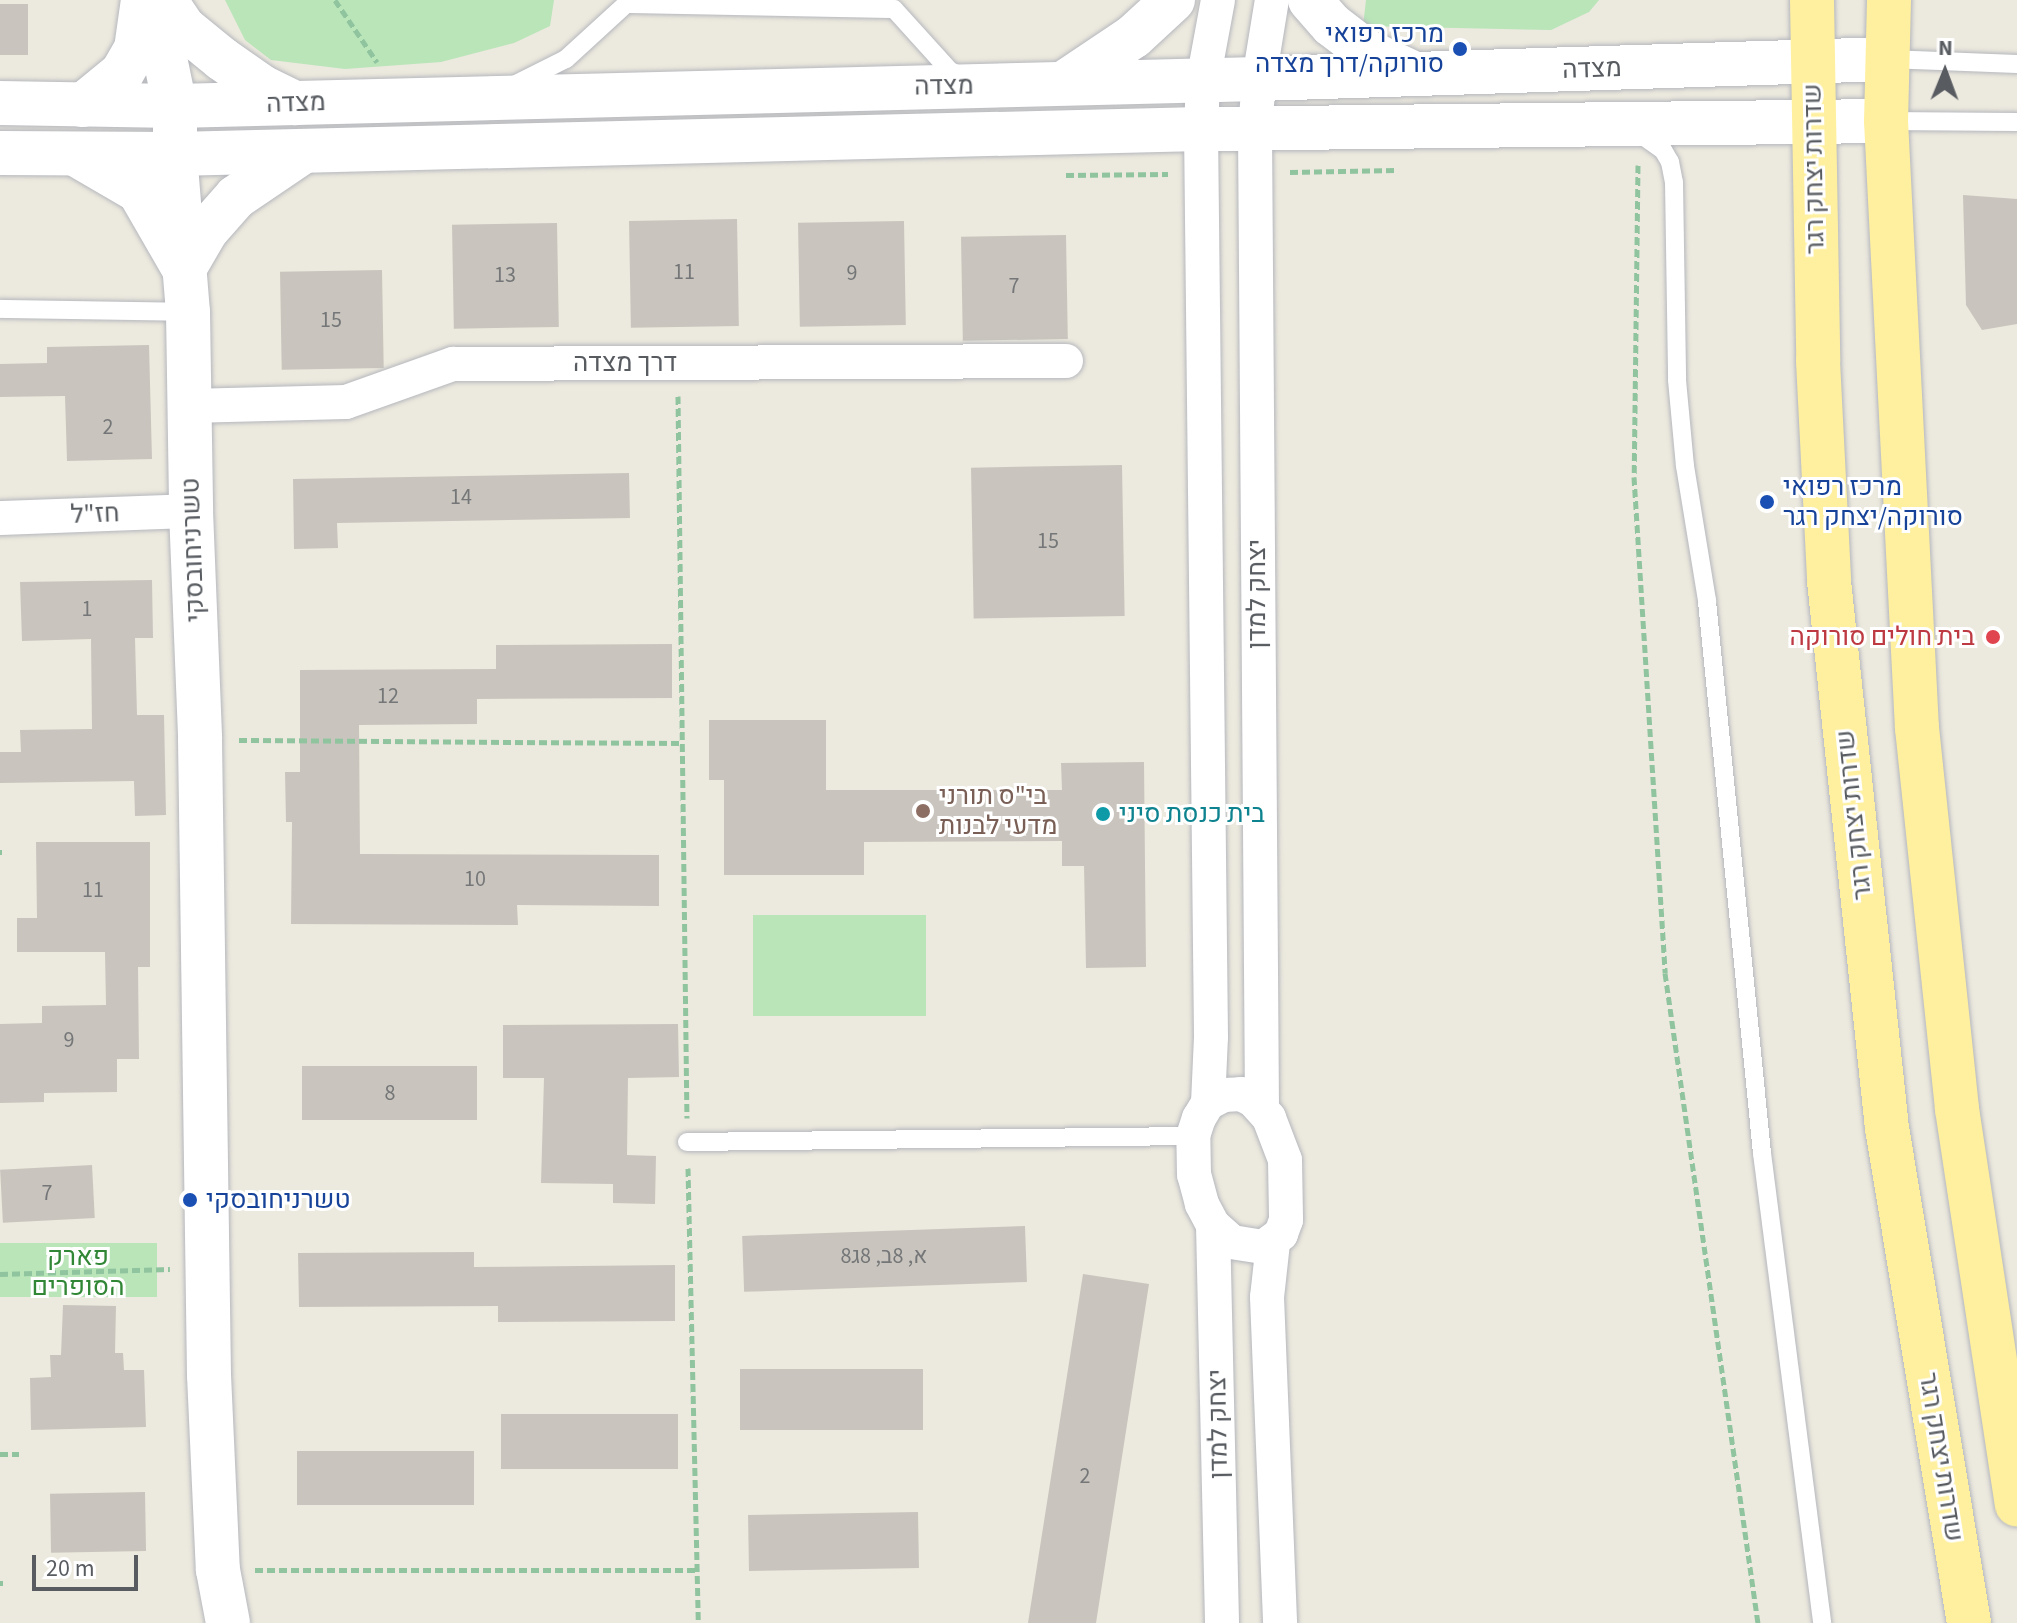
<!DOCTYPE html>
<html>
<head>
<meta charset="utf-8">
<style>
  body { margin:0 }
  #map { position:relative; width:2017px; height:1623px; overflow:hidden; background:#ece9de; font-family:"Source Sans 3",Heebo,sans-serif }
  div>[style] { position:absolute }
  .green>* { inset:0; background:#b9e5b9; transform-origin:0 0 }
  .building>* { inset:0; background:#c9c5be; transform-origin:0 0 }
  .path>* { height:5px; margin-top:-2.5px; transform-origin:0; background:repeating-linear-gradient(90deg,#90c49f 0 8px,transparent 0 12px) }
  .roads { filter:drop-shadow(0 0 2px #b5b7bd) drop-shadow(0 0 2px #b5b7bd) }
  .service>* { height:18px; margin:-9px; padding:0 9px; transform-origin:9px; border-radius:9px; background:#fff }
  .minor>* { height:34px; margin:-17px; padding:0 17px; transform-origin:17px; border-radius:17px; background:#fff }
  .tertiary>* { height:44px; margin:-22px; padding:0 22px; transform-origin:22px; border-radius:22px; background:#fff }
  .secondary>* { height:44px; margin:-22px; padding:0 22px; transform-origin:22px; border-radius:22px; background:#fff }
  .primary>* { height:44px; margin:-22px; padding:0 22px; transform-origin:22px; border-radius:22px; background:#fff0a0 }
  .dots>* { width:22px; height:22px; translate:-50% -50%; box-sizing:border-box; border:4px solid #fff; border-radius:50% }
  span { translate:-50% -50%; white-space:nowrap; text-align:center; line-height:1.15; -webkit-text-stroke:6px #fff; paint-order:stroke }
  .number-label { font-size:22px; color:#747678 }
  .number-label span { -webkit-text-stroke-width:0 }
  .transit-label { font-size:26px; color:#164399 }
  .right { translate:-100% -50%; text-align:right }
  .left { translate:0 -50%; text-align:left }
  .street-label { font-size:26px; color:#585c61 }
  .health-label { font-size:26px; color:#be3a42 }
  .education-label { font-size:26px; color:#785e54 }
  .culture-label { font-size:26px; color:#0d838f }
  .park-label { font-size:26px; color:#318735 }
  .north { position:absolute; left:1905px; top:32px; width:80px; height:80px; -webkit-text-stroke:6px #fff; paint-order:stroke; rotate:1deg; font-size:22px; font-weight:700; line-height:32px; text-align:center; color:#585c61 }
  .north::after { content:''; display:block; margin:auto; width:28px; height:36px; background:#585c61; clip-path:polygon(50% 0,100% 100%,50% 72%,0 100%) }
  .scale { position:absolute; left:32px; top:1555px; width:106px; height:36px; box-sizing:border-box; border:4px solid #585c61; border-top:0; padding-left:10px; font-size:24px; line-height:28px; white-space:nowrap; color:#585c61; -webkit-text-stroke:6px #fff; paint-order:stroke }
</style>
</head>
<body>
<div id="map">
  <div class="green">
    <i style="clip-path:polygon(225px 0,554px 0,550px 26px,514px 43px,441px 62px,345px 69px,271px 60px,245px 40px)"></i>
    <i style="clip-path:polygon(1366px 0,1599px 0,1589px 12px,1551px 30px,1363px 26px)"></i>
    <i style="left:753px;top:915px;width:173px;height:101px"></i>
    <i style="left:157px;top:1243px;width:54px;height:157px;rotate:90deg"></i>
  </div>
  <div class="building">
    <i style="left:0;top:4px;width:28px;height:51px"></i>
    <i style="clip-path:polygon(1963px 195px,2017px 199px,2017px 324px,1982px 330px,1966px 305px)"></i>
    <i style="left:737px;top:219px;width:107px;height:108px;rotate:89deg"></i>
    <i style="left:904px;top:221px;width:104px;height:106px;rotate:89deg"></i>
    <i style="left:557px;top:223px;width:104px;height:105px;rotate:89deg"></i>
    <i style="left:1066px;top:235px;width:104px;height:105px;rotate:89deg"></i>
    <i style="left:382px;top:270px;width:98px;height:102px;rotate:89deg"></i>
    <i style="clip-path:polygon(149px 345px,152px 459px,67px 461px,65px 396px,0 397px,0 364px,47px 363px,47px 347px)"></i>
    <i style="left:1122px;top:465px;width:151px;height:151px;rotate:89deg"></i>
    <i style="clip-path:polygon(629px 473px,630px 518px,337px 523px,338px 548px,294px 549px,293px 479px)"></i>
    <i style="clip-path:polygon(152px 580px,153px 638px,135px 638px,137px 715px,164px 715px,166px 815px,135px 816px,134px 781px,0 783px,0 752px,21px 752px,20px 730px,92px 729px,91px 639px,22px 641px,20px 582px)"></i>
    <i style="clip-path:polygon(672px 644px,672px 698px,477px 699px,477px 724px,359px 725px,360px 854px,659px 855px,659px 906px,517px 905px,518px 925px,291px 924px,292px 822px,286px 822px,285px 772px,300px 772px,300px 670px,496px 669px,496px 645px)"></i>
    <i style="clip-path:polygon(709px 720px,826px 720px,826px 790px,1062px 790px,1061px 763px,1144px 762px,1146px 967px,1086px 968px,1084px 866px,1062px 866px,1062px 841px,864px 842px,864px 875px,724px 875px,724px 780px,709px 780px)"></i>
    <i style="clip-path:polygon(36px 842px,150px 842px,150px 967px,138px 967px,139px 1059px,117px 1059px,117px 1092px,44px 1093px,44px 1102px,0 1103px,0 1024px,42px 1023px,42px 1006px,106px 1005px,105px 952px,17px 952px,17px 918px,37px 918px)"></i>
    <i style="clip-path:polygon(678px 1024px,679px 1077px,628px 1078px,627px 1155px,656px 1156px,655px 1204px,613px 1203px,613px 1184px,541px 1183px,544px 1078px,503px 1078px,503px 1025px)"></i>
    <i style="left:477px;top:1066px;width:54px;height:175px;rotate:90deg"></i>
    <i style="left:92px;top:1165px;width:53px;height:92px;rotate:87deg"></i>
    <i style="left:1025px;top:1226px;width:56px;height:283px;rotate:88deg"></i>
    <i style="clip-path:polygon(474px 1252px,474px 1267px,675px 1265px,675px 1321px,498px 1322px,498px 1306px,299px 1307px,298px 1253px)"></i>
    <i style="clip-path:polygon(1083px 1274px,1149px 1284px,1126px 1431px,1096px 1623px,1028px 1623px)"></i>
    <i style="clip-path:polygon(63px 1305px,116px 1306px,115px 1353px,123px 1353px,124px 1370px,144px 1370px,146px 1427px,31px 1430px,30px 1378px,51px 1377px,50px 1355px,61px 1355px)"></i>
    <i style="left:740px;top:1369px;width:183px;height:61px"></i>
    <i style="left:678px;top:1414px;width:55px;height:177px;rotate:90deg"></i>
    <i style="left:474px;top:1451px;width:54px;height:177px;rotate:90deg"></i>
    <i style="left:145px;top:1492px;width:59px;height:95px;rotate:89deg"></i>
    <i style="left:918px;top:1512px;width:56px;height:170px;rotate:89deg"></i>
  </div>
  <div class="path">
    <i style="left:335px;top:0;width:75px;rotate:55.9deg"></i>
    <i style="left:1638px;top:165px;width:312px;rotate:90.7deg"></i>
    <i style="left:1634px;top:477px;width:497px;rotate:86.4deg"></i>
    <i style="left:1665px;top:973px;width:657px;rotate:81.86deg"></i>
    <i style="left:1290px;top:172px;width:106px;rotate:-1.1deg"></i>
    <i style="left:1066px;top:175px;width:102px;rotate:-0.6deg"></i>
    <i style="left:678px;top:396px;width:722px;rotate:89.29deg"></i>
    <i style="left:239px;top:740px;width:443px;rotate:0.4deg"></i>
    <i style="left:0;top:852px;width:2px"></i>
    <i style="left:688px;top:1168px;width:455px;rotate:88.7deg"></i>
    <i style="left:0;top:1274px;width:170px;rotate:-1.7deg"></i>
    <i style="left:0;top:1454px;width:19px"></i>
    <i style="left:255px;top:1570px;width:442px"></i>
    <i style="left:0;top:1583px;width:3px"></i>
  </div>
  <div class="roads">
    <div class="service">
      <i style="left:1888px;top:59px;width:129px;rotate:2.2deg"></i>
      <i style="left:514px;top:85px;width:58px;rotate:-26.6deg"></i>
      <i style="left:566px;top:59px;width:81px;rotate:-42.5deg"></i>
      <i style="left:626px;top:4px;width:268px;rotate:1.1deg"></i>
      <i style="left:894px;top:9px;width:84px;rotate:47.9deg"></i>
      <i style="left:950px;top:71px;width:15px;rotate:23deg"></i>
      <i style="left:1886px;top:121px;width:131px;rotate:0.4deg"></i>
      <i style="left:1640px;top:134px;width:28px;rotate:35deg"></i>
      <i style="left:1663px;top:150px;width:14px;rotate:60deg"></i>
      <i style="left:1670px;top:162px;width:20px;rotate:79deg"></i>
      <i style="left:1674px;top:182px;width:198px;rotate:89.1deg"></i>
      <i style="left:1677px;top:380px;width:86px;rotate:84.7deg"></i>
      <i style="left:1685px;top:466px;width:137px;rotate:80.7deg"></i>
      <i style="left:1707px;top:601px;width:555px;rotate:84.31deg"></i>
      <i style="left:1762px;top:1153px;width:474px;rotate:82.7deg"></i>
      <i style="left:0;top:309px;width:188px;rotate:0.9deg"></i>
      <i style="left:687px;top:1142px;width:506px;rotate:-0.68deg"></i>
    </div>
    <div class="minor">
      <i style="left:189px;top:406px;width:157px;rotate:-1.5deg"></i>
      <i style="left:346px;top:402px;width:114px;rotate:-19.6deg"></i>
      <i style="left:453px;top:364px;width:613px;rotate:-0.28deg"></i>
      <i style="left:0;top:518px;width:191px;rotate:-2.1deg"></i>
      <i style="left:1241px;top:1094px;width:13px;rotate:27deg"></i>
      <i style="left:1253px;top:1100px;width:24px;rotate:48deg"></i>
      <i style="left:1269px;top:1118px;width:45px;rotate:69.1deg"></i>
      <i style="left:1285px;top:1160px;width:60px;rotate:89deg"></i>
      <i style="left:1286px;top:1220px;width:15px;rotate:110deg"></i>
      <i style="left:1281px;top:1234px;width:22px;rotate:144deg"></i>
      <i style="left:1263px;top:1247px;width:31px;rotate:-171deg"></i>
      <i style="left:1232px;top:1242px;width:25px;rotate:-138deg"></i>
      <i style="left:1213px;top:1225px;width:24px;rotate:-118deg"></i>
      <i style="left:1202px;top:1204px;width:30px;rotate:-105deg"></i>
      <i style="left:1194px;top:1175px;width:39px;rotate:-91deg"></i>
      <i style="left:1193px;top:1136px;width:19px;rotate:-72deg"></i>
      <i style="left:1199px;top:1118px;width:17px;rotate:-59deg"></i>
      <i style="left:1208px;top:1103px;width:18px;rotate:-27deg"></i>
      <i style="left:1224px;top:1095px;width:17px;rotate:-3deg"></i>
      <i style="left:1208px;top:1103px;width:66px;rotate:-87.4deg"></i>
      <i style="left:1211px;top:1037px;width:908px;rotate:-90.63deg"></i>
      <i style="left:1201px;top:129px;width:48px;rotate:-87.6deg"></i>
      <i style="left:1203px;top:81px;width:82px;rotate:-79.5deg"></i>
      <i style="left:1262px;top:1108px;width:978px;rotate:-90.41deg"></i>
      <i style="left:1255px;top:130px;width:51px;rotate:-85.5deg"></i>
      <i style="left:1259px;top:79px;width:80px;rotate:-80.7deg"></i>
      <i style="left:1213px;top:1225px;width:398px;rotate:88.7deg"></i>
      <i style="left:1273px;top:1243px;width:54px;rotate:96.3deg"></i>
      <i style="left:1267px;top:1297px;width:326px;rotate:87.7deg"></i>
    </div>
    <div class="tertiary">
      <i style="left:153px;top:0;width:108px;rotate:78.3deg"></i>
      <i style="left:175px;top:106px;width:48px;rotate:90deg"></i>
      <i style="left:175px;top:154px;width:159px;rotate:85.3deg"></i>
      <i style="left:188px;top:312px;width:199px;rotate:89.1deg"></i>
      <i style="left:191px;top:511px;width:228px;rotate:87.7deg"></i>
      <i style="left:200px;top:739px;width:636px;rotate:89.19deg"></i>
      <i style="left:209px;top:1375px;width:195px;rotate:87.4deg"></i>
      <i style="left:218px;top:1570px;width:54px;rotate:79.3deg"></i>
    </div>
    <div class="secondary">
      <i style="left:165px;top:0;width:34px;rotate:56deg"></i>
      <i style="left:184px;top:28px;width:49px;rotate:39.2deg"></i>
      <i style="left:222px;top:59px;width:49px;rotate:35deg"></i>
      <i style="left:262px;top:87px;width:37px;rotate:26deg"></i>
      <i style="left:1310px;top:0;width:33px;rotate:49deg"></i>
      <i style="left:1332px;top:25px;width:43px;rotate:37.4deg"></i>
      <i style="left:1366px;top:51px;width:52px;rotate:25.1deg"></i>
      <i style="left:1064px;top:83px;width:84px;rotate:-33.9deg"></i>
      <i style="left:1134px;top:36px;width:53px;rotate:-42.7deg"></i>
      <i style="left:0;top:103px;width:175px;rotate:1deg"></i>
      <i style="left:175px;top:106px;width:1084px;rotate:-1.43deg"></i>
      <i style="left:1259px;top:79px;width:629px;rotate:-1.82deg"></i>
      <i style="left:83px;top:105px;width:50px;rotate:-39.4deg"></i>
      <i style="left:122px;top:73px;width:28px;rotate:-60deg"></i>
      <i style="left:136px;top:49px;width:49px;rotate:-81.9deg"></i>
      <i style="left:0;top:153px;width:175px;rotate:0.3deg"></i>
      <i style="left:175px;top:154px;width:1026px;rotate:-1.4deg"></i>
      <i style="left:1201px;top:129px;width:685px;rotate:-0.67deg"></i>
      <i style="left:77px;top:155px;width:72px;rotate:30.1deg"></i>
      <i style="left:139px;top:191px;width:90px;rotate:60deg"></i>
      <i style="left:184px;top:269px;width:44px;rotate:-59.9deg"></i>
      <i style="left:206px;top:231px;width:45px;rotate:-48.6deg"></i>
      <i style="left:236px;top:197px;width:82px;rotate:-34.1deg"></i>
    </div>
    <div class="primary">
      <i style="left:1812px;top:0;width:361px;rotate:89deg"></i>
      <i style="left:1818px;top:361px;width:220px;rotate:87.1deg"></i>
      <i style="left:1829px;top:581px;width:550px;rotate:83.95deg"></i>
      <i style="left:1887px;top:1128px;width:502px;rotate:80.59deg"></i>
      <i style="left:1889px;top:0;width:121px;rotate:91.4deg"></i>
      <i style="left:1886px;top:121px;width:608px;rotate:87.08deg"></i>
      <i style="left:1917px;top:728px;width:383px;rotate:84deg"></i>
      <i style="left:1957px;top:1109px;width:400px;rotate:81.4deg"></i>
    </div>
  </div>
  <div class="dots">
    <i style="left:1460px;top:49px;background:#1a4fb4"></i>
    <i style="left:1767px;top:502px;background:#1a4fb4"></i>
    <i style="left:1993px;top:637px;background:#e0444e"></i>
    <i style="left:923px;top:811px;background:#8d6e63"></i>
    <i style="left:1103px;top:814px;background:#0f9aa8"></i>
    <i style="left:190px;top:1200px;background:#1a4fb4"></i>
  </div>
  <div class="number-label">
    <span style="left:684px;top:273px">11</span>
    <span style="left:852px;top:274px">9</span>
    <span style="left:505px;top:276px">13</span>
    <span style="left:1014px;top:287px">7</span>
    <span style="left:331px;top:321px">15</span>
    <span style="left:108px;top:428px">2</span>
    <span style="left:461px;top:498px">14</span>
    <span style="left:1048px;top:542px">15</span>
    <span style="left:87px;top:610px">1</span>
    <span style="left:388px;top:697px">12</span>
    <span style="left:475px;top:880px">10</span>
    <span style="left:93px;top:891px">11</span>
    <span style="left:69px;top:1041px">9</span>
    <span style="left:390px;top:1094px">8</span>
    <span style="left:47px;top:1194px">7</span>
    <span style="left:884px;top:1257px">8א, 8ב, 8ג</span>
    <span style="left:1085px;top:1477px">2</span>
  </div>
  <div class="transit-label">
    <span class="right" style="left:1444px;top:49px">מרכז רפואי<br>סורוקה/דרך מצדה</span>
    <span class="left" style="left:1783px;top:502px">מרכז רפואי<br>סורוקה/יצחק רגר</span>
    <span class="left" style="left:206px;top:1200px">טשרניחובסקי</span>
  </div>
  <div class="street-label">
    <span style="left:1592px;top:69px;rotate:-2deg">מצדה</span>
    <span style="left:944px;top:86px;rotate:-1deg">מצדה</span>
    <span style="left:296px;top:103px;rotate:-2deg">מצדה</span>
    <span style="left:1814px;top:169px;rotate:-91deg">שדרות יצחק רגר</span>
    <span style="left:625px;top:363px">דרך מצדה</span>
    <span style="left:95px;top:514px;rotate:-2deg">חז"ל</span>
    <span style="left:193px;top:550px;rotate:-92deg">טשרניחובסקי</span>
    <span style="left:1257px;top:594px;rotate:-90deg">יצחק למדן</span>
    <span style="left:1854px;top:815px;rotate:-96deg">שדרות יצחק רגר</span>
    <span style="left:1218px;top:1424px;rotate:-91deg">יצחק למדן</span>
    <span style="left:1941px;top:1457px;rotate:81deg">שדרות יצחק רגר</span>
  </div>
  <div class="health-label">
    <span class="right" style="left:1975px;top:637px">בית חולים סורוקה</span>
  </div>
  <div class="education-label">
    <span class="left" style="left:939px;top:811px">בי"ס תורני<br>מדעי לבנות</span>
  </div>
  <div class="culture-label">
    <span class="left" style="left:1119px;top:814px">בית כנסת סיני</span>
  </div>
  <div class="park-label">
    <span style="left:78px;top:1272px">פארק<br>הסופרים</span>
  </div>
  <div class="north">N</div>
  <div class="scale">20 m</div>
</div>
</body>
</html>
